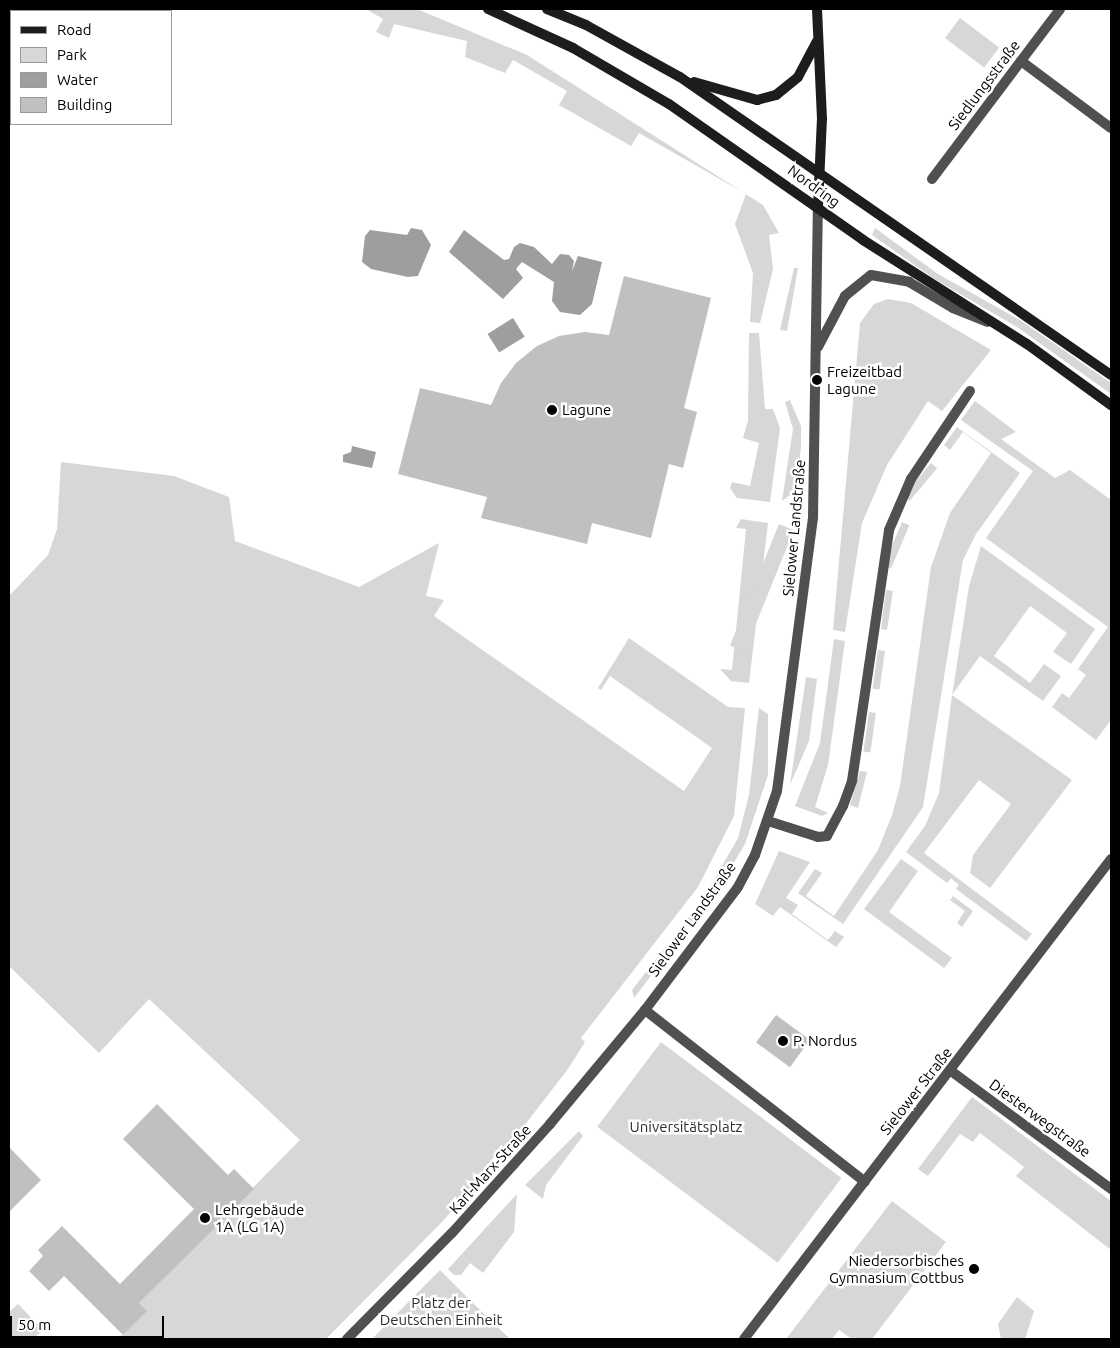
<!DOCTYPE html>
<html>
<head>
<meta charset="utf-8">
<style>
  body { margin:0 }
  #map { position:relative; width:1120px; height:1348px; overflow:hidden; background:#fff; font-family:Ubuntu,sans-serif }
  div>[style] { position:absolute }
  .green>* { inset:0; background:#d7d7d7; transform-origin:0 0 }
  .water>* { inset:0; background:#9e9e9e; transform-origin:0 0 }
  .building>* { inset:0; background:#c0c0c0; transform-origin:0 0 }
  .minor>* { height:10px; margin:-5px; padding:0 5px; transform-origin:5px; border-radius:5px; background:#505050 }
  .tertiary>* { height:10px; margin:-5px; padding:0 5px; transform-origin:5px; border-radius:5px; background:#505050 }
  .secondary>* { height:10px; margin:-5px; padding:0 5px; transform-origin:5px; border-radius:5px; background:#1d1d1d }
  .dots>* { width:14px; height:14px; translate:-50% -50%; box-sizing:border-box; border:2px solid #fff; border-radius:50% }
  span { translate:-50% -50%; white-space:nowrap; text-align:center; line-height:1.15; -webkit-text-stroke:5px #fff; paint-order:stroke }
  .street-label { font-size:15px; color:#000 }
  .poi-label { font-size:15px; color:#000 }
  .left { translate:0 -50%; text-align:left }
  .right { translate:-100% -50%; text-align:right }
  .park-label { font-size:15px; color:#2e2e2e }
  .frame { position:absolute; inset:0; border:10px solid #000; pointer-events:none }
  .legend { position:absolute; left:10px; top:10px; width:162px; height:115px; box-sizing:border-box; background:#fff; border:1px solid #999; margin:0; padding:6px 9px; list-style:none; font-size:15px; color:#000 }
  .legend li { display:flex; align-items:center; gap:10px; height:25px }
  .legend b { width:25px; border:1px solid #999 }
  .scale { position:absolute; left:10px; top:1316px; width:154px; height:22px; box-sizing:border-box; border:2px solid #000; border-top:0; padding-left:6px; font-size:15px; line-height:18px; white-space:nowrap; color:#000; -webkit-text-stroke:4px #fff; paint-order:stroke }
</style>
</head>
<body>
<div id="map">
  <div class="green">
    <i style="clip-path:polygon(366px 9px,417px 9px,527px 55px,763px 205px,779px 233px,769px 235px,773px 269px,760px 323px,750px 322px,753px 273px,735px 224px,746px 194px,639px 133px,631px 146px,559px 105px,567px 91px,513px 60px,505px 73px,465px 57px,467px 41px,394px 24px,389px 38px,376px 32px,383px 19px)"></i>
    <i style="left:960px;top:18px;width:49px;height:25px;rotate:37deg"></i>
    <i style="clip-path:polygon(875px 228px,938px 274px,1020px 320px,1111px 383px,1111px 394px,1017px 327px,936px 280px,872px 235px)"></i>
    <i style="clip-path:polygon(794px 268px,798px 268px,787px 331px,780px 330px)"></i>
    <i style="clip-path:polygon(888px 299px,911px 303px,991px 350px,942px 411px,928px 401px,887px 465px,862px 523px,845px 632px,833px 630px,860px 323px,874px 304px)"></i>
    <i style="clip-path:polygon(749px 333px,759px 333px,765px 409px,773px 409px,780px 428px,770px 502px,737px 498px,730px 488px,732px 482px,750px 486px,759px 443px,743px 438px,748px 420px)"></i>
    <i style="clip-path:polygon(790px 400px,801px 426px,801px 446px,797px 490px,782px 501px,793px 429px,785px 402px)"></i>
    <i style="clip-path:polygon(975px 401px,1016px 432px,1001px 439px,1055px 478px,1070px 470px,1111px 500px,1111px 720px,1096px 740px,1052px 707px,1062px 693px,1069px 698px,1086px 675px,1078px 669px,1108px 627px,986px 538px,1033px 471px,961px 420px)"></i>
    <i style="clip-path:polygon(957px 427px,1020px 473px,976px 534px,963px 560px,923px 807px,843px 924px,798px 893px,815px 869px,822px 873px,806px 896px,834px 916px,878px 850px,892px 815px,900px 786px,931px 567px,950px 513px,991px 453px,963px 432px,950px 450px,944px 445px)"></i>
    <i style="clip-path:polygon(61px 462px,174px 476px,229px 497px,235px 541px,359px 587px,439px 543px,426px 596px,444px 600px,434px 616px,684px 791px,712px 748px,610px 676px,601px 690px,598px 688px,629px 638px,728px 707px,745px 708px,734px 816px,698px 887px,581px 1038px,585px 1042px,568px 1069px,503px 1153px,441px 1223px,326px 1339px,110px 1339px,123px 1335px,146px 1311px,139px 1303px,300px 1140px,149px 999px,99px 1053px,9px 966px,9px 596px,48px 555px,57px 529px)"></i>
    <i style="left:931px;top:463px;width:8px;height:43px;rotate:40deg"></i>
    <i style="clip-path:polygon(741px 519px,768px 523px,749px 683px,731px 681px,720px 669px,732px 670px,746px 529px,736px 528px)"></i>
    <i style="left:902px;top:522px;width:8px;height:47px;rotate:23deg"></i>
    <i style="left:779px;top:524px;width:16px;height:131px;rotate:22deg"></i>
    <i style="clip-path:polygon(981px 546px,1095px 629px,1071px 664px,1053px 652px,1067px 633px,1030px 606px,994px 656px,1030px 683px,1044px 664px,1061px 676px,1043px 701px,980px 656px,952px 695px,1072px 780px,990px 888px,970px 873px,973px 855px,1011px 804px,979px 780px,924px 853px,1032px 934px,1026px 941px,956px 889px,959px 885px,951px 878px,947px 883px,906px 852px,925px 826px,939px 793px,952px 696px,969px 586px)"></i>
    <i style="clip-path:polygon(886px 590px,893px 591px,887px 630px,881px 629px)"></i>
    <i style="clip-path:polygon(834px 639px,845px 641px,828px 765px,815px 807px,828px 813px,822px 816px,795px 806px,820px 743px)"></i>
    <i style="left:878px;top:650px;width:7px;height:39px;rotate:8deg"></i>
    <i style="clip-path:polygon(806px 677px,817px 679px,809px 741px,790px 785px)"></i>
    <i style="clip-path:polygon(759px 708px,768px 714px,768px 775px,745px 844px,723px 881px,634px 998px,632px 990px,703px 899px,738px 838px,749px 795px)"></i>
    <i style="left:869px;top:712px;width:7px;height:40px;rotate:8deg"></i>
    <i style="clip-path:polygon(860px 771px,867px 772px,858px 808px,850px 805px)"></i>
    <i style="clip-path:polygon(779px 851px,810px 862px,786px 898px,798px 905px,792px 914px,828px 940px,835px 931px,844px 937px,836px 947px,780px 907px,773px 916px,755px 904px)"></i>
    <i style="clip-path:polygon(901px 859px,918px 871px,889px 912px,952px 958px,944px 968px,864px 909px)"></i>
    <i style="clip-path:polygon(953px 896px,973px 911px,962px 927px,957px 923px,965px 911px,950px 900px)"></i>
    <i style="left:661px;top:1042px;width:226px;height:106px;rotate:37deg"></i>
    <i style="clip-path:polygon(972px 1097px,1111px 1201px,1111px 1250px,1016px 1176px,1024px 1167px,980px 1133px,973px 1142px,960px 1134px,928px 1176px,918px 1169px)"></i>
    <i style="clip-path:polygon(579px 1131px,583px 1136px,546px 1185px,543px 1199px,525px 1185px)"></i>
    <i style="clip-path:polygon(517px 1194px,514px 1232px,483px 1273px,470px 1263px,461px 1275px,454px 1275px,448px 1269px)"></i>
    <i style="clip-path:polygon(892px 1201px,946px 1242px,872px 1339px,852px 1339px,839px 1330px,832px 1339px,786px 1339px)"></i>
    <i style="clip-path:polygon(440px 1270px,487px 1317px,510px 1339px,372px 1339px)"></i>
    <i style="clip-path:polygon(1017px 1297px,1034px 1311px,1025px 1339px,1001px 1339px,998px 1324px)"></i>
    <i style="clip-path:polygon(18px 1304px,43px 1330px,33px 1339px,9px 1339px,9px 1312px)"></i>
  </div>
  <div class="water">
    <i style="clip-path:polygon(411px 228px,422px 230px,431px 245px,418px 276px,408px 277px,371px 269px,362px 262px,365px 236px,370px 230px,407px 235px)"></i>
    <i style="clip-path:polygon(464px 230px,504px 260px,509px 259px,514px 247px,520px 243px,534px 247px,552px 264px,560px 254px,569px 255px,574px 261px,572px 271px,578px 256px,602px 262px,592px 304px,580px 315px,560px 312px,552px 301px,554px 282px,522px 262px,516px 269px,523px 278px,503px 299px,449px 252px)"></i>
    <i style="left:513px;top:318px;width:22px;height:30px;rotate:58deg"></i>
    <i style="clip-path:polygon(352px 446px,376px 452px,372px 468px,343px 462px,343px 455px,351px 452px)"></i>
  </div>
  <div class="building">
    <i style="clip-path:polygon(624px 276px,711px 298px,684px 408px,697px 412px,683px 468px,669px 464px,651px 538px,592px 523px,587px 544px,481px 518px,487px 497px,398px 474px,420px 388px,491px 405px,501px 383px,516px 363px,537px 346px,559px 336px,585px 332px,609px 335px)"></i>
    <i style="left:776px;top:1015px;width:42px;height:34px;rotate:36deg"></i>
    <i style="clip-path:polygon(157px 1104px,228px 1175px,234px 1169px,254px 1189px,139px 1303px,147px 1311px,123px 1335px,64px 1276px,49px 1291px,29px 1271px,43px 1256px,38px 1250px,62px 1226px,120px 1284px,194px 1209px,123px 1139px)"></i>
    <i style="clip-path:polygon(9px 1147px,41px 1180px,9px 1212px)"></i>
  </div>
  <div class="minor">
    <i style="left:1021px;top:61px;width:112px;rotate:36.7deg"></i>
    <i style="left:932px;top:179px;width:213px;rotate:-53deg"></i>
    <i style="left:768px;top:821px;width:52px;rotate:17.7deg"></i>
    <i style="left:818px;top:837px;width:9px;rotate:-6deg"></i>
    <i style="left:827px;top:836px;width:34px;rotate:-62deg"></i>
    <i style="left:843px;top:806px;width:27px;rotate:-70deg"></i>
    <i style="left:852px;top:781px;width:254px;rotate:-81.6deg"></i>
    <i style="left:889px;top:530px;width:56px;rotate:-66.7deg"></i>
    <i style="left:911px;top:479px;width:106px;rotate:-56.2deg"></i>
    <i style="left:645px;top:1010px;width:279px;rotate:38deg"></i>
    <i style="left:951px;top:1071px;width:199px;rotate:36.4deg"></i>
    <i style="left:744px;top:1339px;width:604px;rotate:-52.6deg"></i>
  </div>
  <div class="tertiary">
    <i style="left:818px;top:347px;width:58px;rotate:-62.1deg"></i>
    <i style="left:845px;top:296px;width:33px;rotate:-39deg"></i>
    <i style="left:871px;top:275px;width:39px;rotate:10deg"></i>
    <i style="left:909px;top:282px;width:51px;rotate:30.6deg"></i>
    <i style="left:953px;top:308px;width:37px;rotate:22deg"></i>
    <i style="left:347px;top:1339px;width:149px;rotate:-45.3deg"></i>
    <i style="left:452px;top:1233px;width:147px;rotate:-48deg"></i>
    <i style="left:550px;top:1124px;width:148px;rotate:-50.2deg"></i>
    <i style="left:645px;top:1010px;width:154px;rotate:-52.9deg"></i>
    <i style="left:738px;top:887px;width:36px;rotate:-62deg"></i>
    <i style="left:755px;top:855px;width:68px;rotate:-71deg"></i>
    <i style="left:777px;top:791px;width:275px;rotate:-82.5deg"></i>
    <i style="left:813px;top:518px;width:311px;rotate:-89.1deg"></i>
  </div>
  <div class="secondary">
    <i style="left:488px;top:9px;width:94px;rotate:24.6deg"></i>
    <i style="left:573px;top:48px;width:111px;rotate:30.3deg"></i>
    <i style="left:669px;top:104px;width:237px;rotate:35deg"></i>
    <i style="left:863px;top:240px;width:194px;rotate:32.4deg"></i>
    <i style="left:1027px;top:344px;width:104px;rotate:36deg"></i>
    <i style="left:547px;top:9px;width:42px;rotate:22.3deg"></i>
    <i style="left:586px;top:25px;width:107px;rotate:29deg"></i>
    <i style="left:680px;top:77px;width:524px;rotate:34.66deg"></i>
    <i style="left:817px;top:9px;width:109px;rotate:87.4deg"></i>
    <i style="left:822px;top:118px;width:89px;rotate:92.6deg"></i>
    <i style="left:694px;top:82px;width:66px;rotate:15.9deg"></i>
    <i style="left:757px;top:100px;width:20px;rotate:-15deg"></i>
    <i style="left:776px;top:95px;width:28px;rotate:-39deg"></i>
    <i style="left:798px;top:77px;width:40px;rotate:-62deg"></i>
  </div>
  <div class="dots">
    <i style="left:817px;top:380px;background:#000"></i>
    <i style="left:552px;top:410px;background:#000"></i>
    <i style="left:783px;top:1041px;background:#000"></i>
    <i style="left:205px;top:1218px;background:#000"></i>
    <i style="left:974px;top:1269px;background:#000"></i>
  </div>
  <div class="street-label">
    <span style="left:984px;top:85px;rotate:-53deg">Siedlungsstraße</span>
    <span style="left:814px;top:186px;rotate:36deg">Nordring</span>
    <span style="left:794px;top:528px;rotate:-85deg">Sielower Landstraße</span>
    <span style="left:692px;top:919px;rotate:-54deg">Sielower Landstraße</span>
    <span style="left:916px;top:1091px;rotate:-52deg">Sielower Straße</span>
    <span style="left:1040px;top:1118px;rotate:36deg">Diesterwegstraße</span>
    <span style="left:490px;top:1169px;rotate:-48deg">Karl-Marx-Straße</span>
  </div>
  <div class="poi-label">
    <span class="left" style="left:827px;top:380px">Freizeitbad<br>Lagune</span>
    <span class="left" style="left:562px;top:410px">Lagune</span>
    <span class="left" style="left:793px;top:1041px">P. Nordus</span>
    <span class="left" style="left:215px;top:1218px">Lehrgebäude<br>1A (LG 1A)</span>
    <span class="right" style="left:964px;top:1269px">Niedersorbisches<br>Gymnasium Cottbus</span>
  </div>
  <div class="park-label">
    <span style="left:686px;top:1127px">Universitätsplatz</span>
    <span style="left:441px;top:1311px">Platz der<br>Deutschen Einheit</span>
  </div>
  <div class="frame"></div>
  <ul class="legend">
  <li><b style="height:6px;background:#1d1d1d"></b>Road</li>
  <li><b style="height:14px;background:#d7d7d7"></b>Park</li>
  <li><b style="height:14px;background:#9e9e9e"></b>Water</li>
  <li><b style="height:14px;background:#c0c0c0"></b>Building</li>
  </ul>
  <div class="scale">50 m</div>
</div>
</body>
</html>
